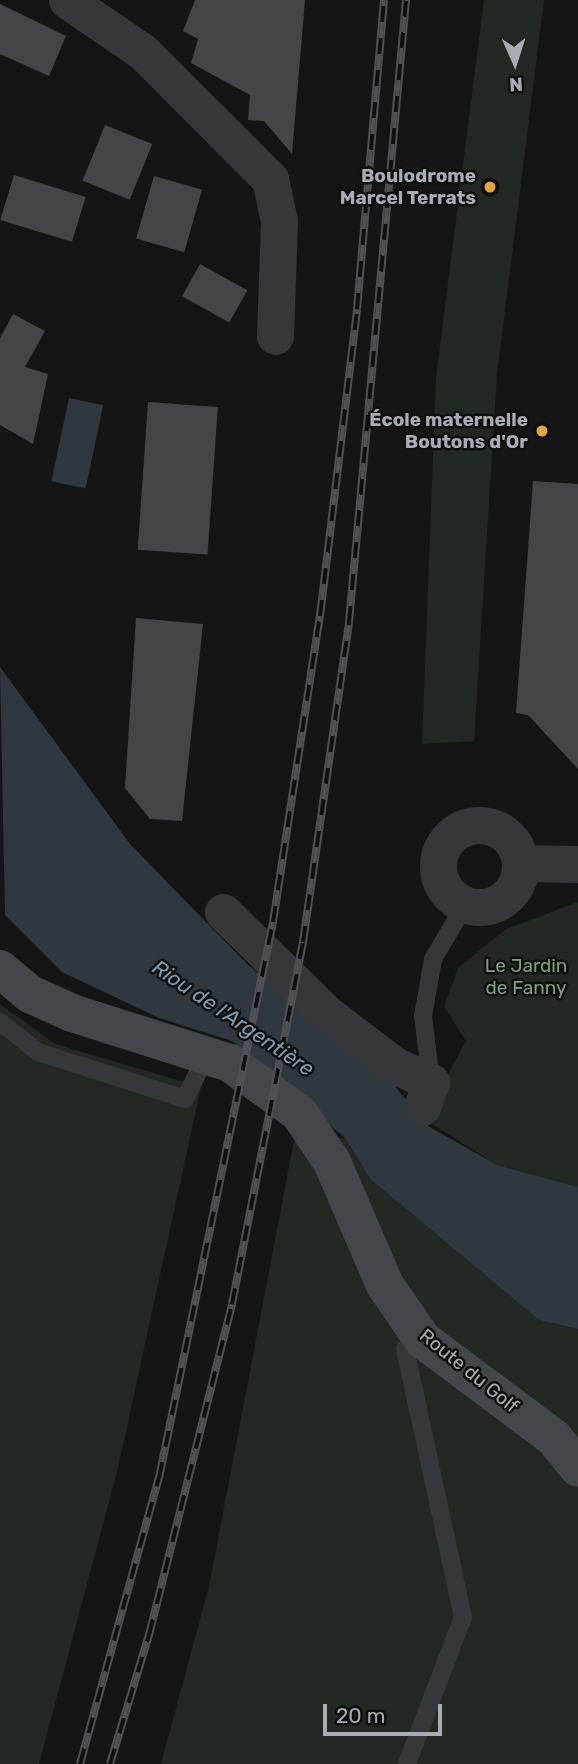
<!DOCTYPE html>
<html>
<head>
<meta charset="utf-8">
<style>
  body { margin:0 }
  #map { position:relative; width:578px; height:1764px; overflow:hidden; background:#151516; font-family:Rubik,sans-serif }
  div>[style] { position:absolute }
  .green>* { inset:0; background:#212922 }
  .water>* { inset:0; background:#2f383e; transform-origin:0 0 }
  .building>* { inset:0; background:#444549; transform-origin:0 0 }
  .lane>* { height:18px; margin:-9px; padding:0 9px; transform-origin:9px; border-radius:9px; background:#36373b }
  .street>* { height:37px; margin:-18.5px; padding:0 18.5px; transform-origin:18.5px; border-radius:18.5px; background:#36373b }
  .street>.ring { margin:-18.5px; padding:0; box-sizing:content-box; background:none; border:37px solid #36373b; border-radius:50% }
  .secondary>* { height:38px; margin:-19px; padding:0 19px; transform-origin:19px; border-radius:19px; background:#44464b }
  .rail>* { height:8px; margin-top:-4px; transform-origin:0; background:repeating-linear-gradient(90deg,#101011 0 16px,#4f5156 0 32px); box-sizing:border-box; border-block:2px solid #4f5156 }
  .dots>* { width:19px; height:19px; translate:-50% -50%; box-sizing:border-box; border:4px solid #101011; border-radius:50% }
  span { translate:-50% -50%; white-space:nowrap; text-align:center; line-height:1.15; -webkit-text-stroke:5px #101011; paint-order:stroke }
  .poi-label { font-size:19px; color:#a8acb5; font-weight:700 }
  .right { translate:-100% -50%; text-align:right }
  .park-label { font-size:19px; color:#809f81 }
  .street-label { font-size:19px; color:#a8acb5 }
  .water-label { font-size:21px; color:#829aad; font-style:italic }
  .north { position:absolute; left:480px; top:28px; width:70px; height:70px; -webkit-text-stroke:5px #101011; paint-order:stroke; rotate:177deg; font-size:19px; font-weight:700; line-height:28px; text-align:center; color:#a8acb5 }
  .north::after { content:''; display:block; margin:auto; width:24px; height:32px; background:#a8acb5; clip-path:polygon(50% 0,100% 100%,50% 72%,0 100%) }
  .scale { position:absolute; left:323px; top:1704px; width:119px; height:32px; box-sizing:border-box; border:4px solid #a8acb5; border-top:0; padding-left:9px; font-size:21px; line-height:24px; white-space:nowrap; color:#a8acb5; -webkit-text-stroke:5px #101011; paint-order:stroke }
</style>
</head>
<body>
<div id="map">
  <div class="green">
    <i style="clip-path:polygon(484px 0,544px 0,497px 375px,474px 741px,422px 744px,436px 377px)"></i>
    <i style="clip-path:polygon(578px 902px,578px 1187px,497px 1165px,424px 1119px,466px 1041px,444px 1007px,458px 968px,506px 929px)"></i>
    <i style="clip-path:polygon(0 1004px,55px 1044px,201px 1087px,118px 1468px,39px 1764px,0 1764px)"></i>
    <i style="clip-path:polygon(345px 1138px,370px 1179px,539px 1320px,578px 1329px,578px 1764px,161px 1764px,209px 1586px,294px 1140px)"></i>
  </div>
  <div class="water">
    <i style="left:69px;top:398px;width:35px;height:85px;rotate:12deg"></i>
    <i style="clip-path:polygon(0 667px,130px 844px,247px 964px,388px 1078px,428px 1126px,497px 1165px,578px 1187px,578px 1329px,539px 1320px,370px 1179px,345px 1138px,232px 1041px,159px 1018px,62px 972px,5px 915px)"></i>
  </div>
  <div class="building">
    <i style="clip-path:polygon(195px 0,305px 0,292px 154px,264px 121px,248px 120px,250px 95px,191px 63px,198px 39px,183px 31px)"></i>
    <i style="clip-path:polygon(0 4px,66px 36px,49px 76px,0 54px)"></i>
    <i style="left:105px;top:125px;width:51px;height:60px;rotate:22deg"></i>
    <i style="left:14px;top:175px;width:75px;height:47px;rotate:17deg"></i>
    <i style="left:154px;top:176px;width:50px;height:65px;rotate:16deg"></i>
    <i style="left:200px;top:264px;width:54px;height:37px;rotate:29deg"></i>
    <i style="clip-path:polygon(13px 314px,45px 331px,25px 367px,48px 374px,33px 444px,0 425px,0 338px)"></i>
    <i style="left:148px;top:402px;width:70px;height:148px;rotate:4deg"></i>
    <i style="clip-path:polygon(533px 481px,578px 484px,578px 769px,528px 715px,516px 713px)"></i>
    <i style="clip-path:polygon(136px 618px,203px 624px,182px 821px,150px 819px,125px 788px)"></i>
  </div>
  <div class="lane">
    <i style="left:0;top:1022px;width:48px;rotate:38.3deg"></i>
    <i style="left:38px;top:1052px;width:154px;rotate:17.7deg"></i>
    <i style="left:185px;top:1099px;width:48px;rotate:-64deg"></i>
    <i style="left:431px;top:1082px;width:66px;rotate:-96.9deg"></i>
    <i style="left:423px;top:1016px;width:58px;rotate:-80deg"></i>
    <i style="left:433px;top:959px;width:63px;rotate:-59.3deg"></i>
    <i style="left:405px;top:1349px;width:274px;rotate:77.8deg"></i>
    <i style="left:463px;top:1617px;width:157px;rotate:110.9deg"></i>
  </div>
  <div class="street">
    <i style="left:67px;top:0;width:92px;rotate:34.4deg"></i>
    <i style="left:143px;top:52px;width:180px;rotate:45deg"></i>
    <i style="left:270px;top:179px;width:43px;rotate:77.9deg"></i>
    <i style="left:279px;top:221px;width:115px;rotate:92deg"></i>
    <i class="ring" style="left:438px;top:825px;width:45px;height:45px"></i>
    <i style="left:520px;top:863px;width:58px;rotate:1deg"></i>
    <i style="left:223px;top:912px;width:144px;rotate:44.4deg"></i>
    <i style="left:326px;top:1013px;width:86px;rotate:37.4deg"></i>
    <i style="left:394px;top:1065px;width:41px;rotate:24.7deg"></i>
    <i style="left:431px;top:1082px;width:27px;rotate:110deg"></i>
  </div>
  <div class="secondary">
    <i style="left:0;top:969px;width:39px;rotate:40deg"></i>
    <i style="left:30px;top:994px;width:46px;rotate:24.3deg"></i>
    <i style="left:72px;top:1013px;width:166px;rotate:17.6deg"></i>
    <i style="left:230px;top:1063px;width:85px;rotate:35.9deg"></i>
    <i style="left:299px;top:1113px;width:59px;rotate:56deg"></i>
    <i style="left:332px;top:1162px;width:134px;rotate:66.7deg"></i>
    <i style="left:385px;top:1285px;width:67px;rotate:55.4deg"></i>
    <i style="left:423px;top:1340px;width:164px;rotate:36.8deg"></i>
    <i style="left:554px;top:1438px;width:38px;rotate:51deg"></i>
  </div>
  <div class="rail">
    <i style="left:80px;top:1764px;width:297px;rotate:-74.6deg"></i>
    <i style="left:159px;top:1478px;width:568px;rotate:-78.41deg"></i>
    <i style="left:273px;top:922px;width:310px;rotate:-81.3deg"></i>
    <i style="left:320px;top:616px;width:309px;rotate:-83.1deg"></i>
    <i style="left:357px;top:309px;width:310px;rotate:-85deg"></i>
    <i style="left:110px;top:1764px;width:135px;rotate:-73.2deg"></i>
    <i style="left:149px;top:1635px;width:341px;rotate:-75.9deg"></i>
    <i style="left:232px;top:1304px;width:369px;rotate:-78.9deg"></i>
    <i style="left:303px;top:942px;width:323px;rotate:-81.8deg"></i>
    <i style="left:349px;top:622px;width:625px;rotate:-84.76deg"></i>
  </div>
  <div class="dots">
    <i style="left:490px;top:187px;background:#e1a642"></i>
    <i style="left:542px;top:431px;background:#e1a642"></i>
  </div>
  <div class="poi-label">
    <span class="right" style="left:476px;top:187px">Boulodrome<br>Marcel Terrats</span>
    <span class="right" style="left:528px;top:431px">École maternelle<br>Boutons d'Or</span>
  </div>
  <div class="park-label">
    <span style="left:526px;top:977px">Le Jardin<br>de Fanny</span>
  </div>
  <div class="street-label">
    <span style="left:469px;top:1371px;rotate:39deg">Route du Golf</span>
  </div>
  <div class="water-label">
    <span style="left:233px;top:1018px;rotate:34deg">Riou de l'Argentière</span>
  </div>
  <div class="north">N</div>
  <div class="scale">20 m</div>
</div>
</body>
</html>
